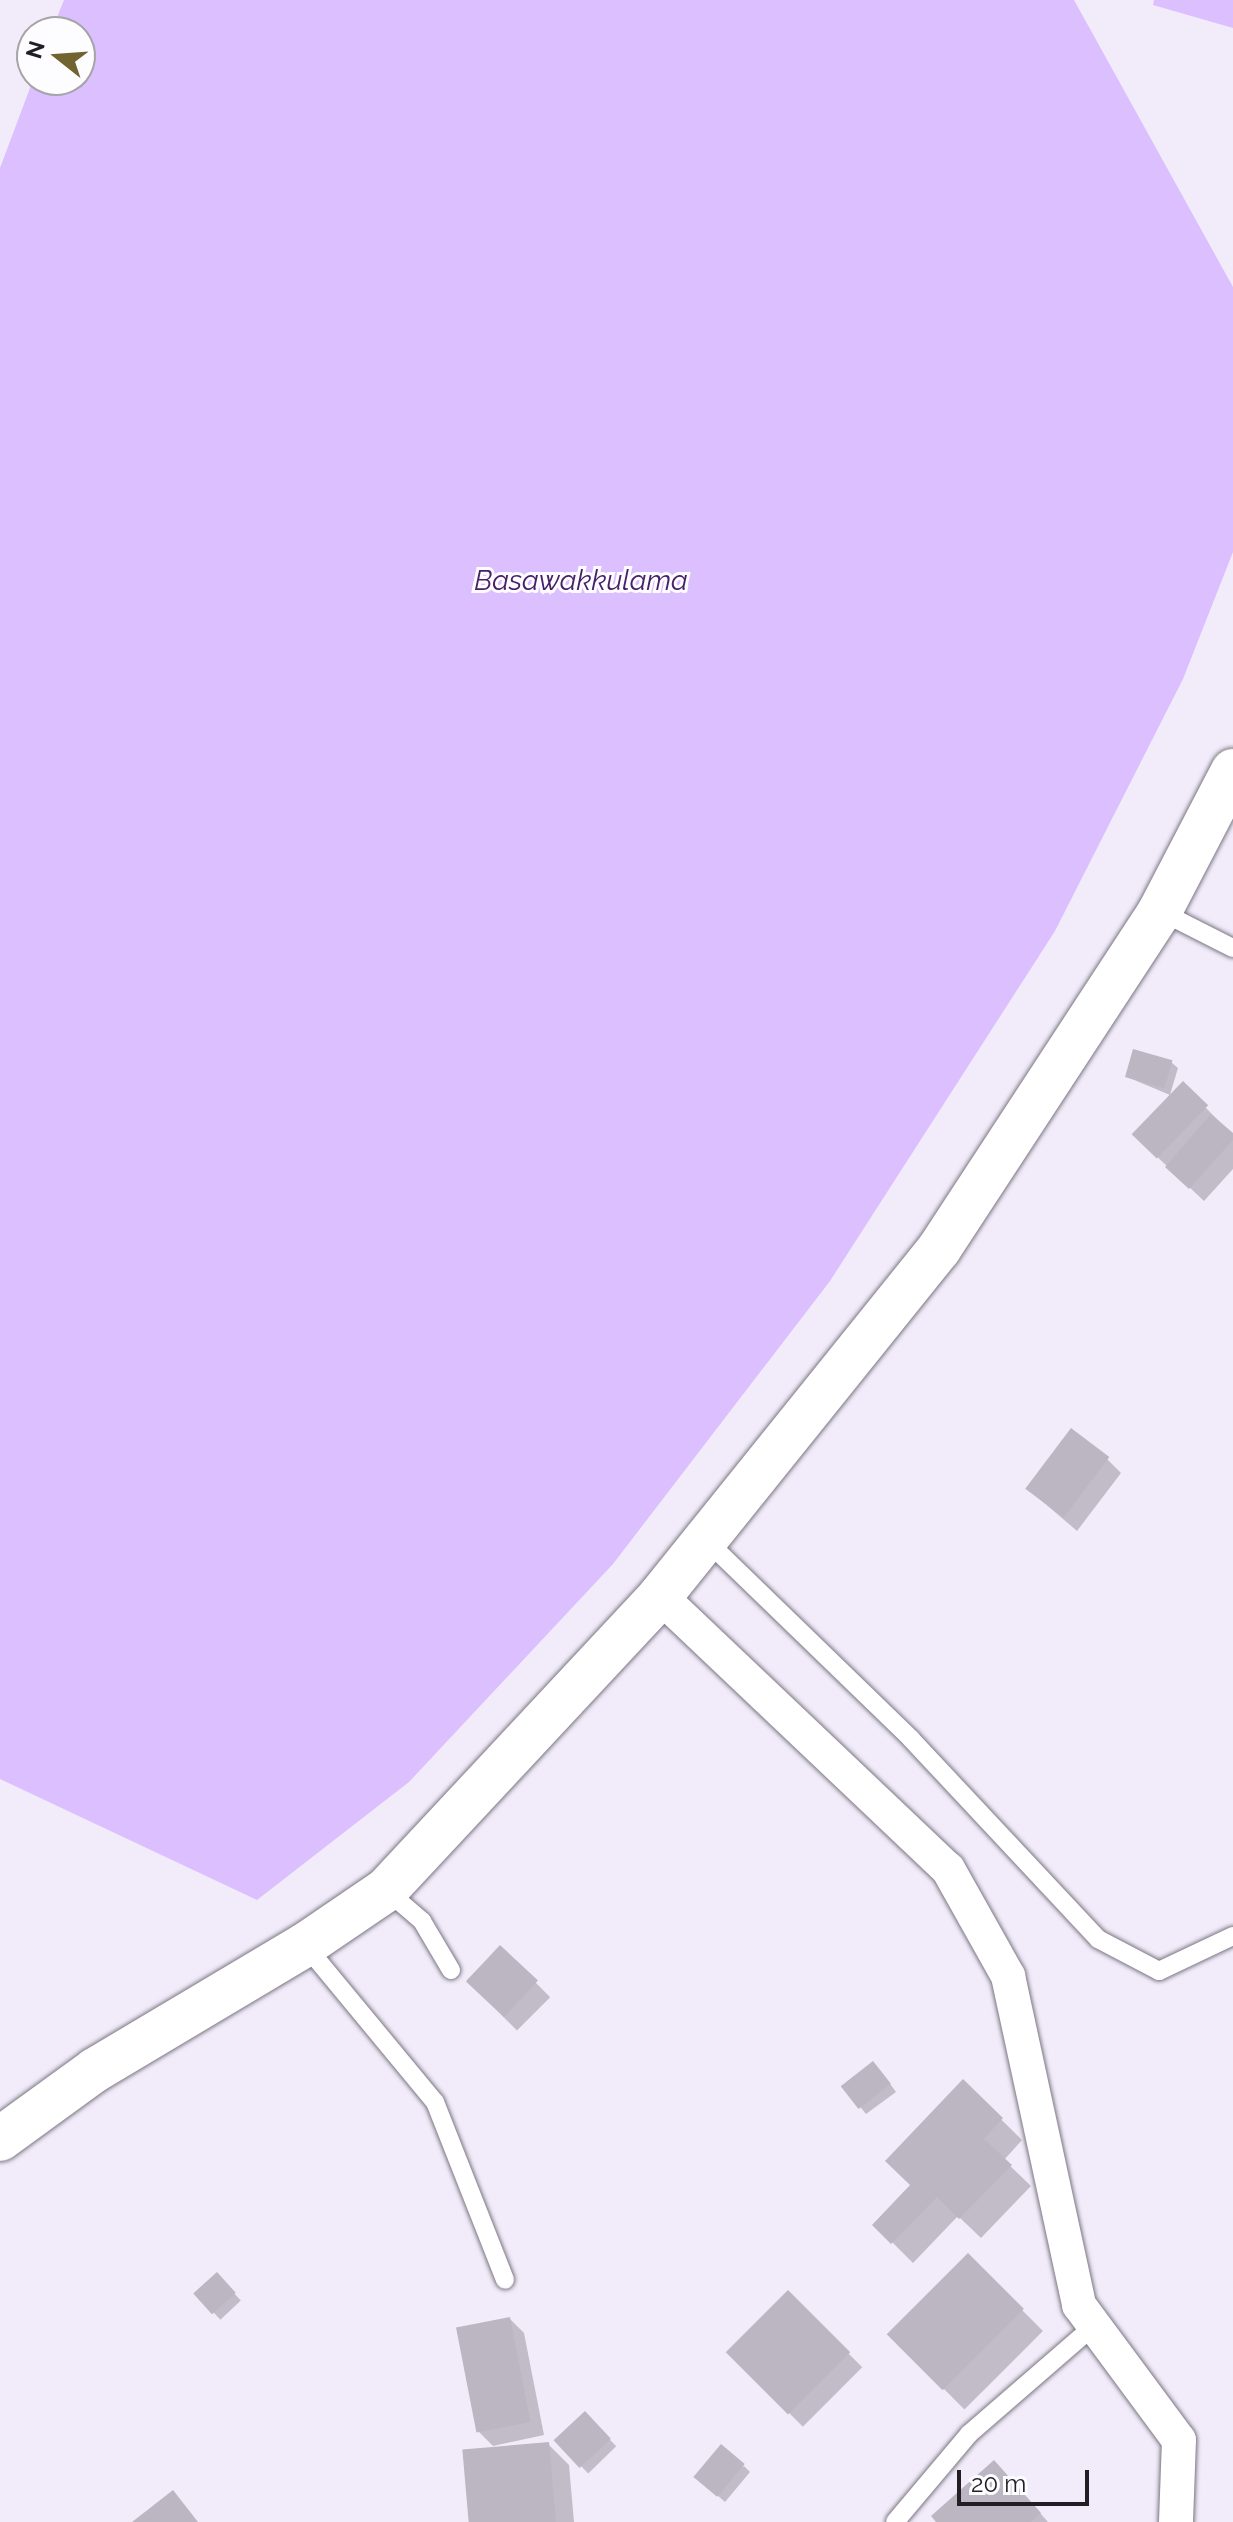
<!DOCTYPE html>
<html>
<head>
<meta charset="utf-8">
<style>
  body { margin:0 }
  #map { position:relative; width:1233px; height:2522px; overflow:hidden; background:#f2ecfa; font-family:Raleway,sans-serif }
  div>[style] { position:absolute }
  .water>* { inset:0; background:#dcbfff }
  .shadow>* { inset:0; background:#0003; transform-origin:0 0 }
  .building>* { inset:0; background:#bcb6c3; transform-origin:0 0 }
  .roads { filter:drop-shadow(0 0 2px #7b7682) drop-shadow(0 0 2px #7b7682) }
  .service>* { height:18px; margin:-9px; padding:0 9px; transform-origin:9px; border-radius:9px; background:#fff }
  .minor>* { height:34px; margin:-17px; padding:0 17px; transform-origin:17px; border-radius:17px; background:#fff }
  .tertiary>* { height:44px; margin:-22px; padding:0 22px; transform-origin:22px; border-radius:22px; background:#fff }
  span { translate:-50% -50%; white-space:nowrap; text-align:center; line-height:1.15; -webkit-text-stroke:6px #fdfcff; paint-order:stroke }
  .water-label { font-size:28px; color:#472068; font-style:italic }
  .north { position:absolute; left:16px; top:16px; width:80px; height:80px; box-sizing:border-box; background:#fdfcff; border:2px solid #a5a4a7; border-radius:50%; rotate:287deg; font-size:22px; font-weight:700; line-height:32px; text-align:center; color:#211f24 }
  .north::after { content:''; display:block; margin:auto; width:28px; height:36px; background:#716431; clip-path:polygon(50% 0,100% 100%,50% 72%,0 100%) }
  .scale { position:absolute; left:957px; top:2470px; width:132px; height:36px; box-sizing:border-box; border:4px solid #211f24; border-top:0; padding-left:10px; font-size:24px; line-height:28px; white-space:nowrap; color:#211f24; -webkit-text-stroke:6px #fdfcff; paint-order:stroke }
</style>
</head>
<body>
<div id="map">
  <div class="water">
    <i style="clip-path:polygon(64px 0,1074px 0,1233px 287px,1233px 552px,1183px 679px,1055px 931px,830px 1281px,613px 1564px,409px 1782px,257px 1900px,0 1779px,0 168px,33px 80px,80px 80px,80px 32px,51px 32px)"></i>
    <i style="clip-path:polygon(1154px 0,1233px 0,1233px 28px,1153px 5px)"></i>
  </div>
  <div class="shadow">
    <i style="clip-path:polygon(1171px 1062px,1178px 1068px,1170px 1095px,1127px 1077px)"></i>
    <i style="clip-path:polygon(1183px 1084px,1233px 1136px,1233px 1169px,1204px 1201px,1135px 1136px)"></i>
    <i style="clip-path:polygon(1107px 1459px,1121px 1473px,1077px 1531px,1028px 1489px)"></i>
    <i style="left:500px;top:1947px;width:71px;height:47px;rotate:45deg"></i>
    <i style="clip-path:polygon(880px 2070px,896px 2092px,866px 2114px,844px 2087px)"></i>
    <i style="clip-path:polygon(963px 2082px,1022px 2140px,1004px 2160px,1031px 2186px,981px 2238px,958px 2216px,913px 2263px,875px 2225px,912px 2185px)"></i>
    <i style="left:968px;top:2256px;width:106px;height:111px;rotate:45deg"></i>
    <i style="left:217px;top:2275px;width:35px;height:28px;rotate:47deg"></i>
    <i style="left:788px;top:2293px;width:105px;height:84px;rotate:45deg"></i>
    <i style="clip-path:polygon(510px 2319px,524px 2333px,544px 2435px,493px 2446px,479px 2432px)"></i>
    <i style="left:585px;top:2414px;width:45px;height:39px;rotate:46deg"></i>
    <i style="clip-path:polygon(548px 2444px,569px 2465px,574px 2522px,471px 2522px)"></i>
    <i style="clip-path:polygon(744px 2466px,750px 2472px,725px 2502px,703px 2483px)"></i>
    <i style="clip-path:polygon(1007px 2476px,1048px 2522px,939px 2522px)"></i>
  </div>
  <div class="building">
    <i style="left:1133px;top:1049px;width:41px;height:29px;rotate:16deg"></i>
    <i style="left:1183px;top:1081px;width:35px;height:74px;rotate:44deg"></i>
    <i style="clip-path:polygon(1211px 1114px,1233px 1133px,1233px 1140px,1189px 1189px,1165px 1167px)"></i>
    <i style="left:1071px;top:1428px;width:48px;height:76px;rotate:37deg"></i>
    <i style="left:500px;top:1945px;width:52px;height:50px;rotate:43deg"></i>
    <i style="left:873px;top:2061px;width:29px;height:41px;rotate:52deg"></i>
    <i style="clip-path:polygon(963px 2079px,1003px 2118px,984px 2139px,1012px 2165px,959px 2219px,937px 2197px,891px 2244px,872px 2225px,910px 2185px,885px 2161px)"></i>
    <i style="left:968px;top:2253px;width:79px;height:115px;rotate:45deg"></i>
    <i style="left:217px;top:2272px;width:28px;height:32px;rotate:48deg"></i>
    <i style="left:788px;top:2290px;width:88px;height:88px;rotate:45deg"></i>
    <i style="left:510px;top:2317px;width:107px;height:55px;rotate:79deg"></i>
    <i style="left:585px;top:2411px;width:38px;height:43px;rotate:47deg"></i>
    <i style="left:549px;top:2442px;width:80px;height:87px;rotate:85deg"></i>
    <i style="left:721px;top:2444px;width:31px;height:43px;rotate:40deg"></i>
    <i style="clip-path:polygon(994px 2460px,1041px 2513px,1031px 2522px,936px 2522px,931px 2516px)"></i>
    <i style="clip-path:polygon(173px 2490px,198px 2522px,132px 2522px)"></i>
  </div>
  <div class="roads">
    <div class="service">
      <i style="left:1160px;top:911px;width:82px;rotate:26.9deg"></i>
      <i style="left:707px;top:1541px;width:284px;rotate:44.1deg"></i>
      <i style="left:911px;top:1739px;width:274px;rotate:46.9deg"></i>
      <i style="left:1098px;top:1939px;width:69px;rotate:27.7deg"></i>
      <i style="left:1159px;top:1971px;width:82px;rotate:-25.3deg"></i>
      <i style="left:386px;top:1890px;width:48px;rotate:40.7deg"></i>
      <i style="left:422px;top:1921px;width:57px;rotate:59.4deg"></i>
      <i style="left:305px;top:1945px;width:204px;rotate:50.4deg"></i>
      <i style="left:435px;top:2102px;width:191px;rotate:68.5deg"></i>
      <i style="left:895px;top:2522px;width:115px;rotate:-49.9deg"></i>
      <i style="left:969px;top:2434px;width:167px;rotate:-40.9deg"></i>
    </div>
    <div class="minor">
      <i style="left:660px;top:1596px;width:397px;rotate:43.5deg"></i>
      <i style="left:948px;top:1869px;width:123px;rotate:60.7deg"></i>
      <i style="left:1008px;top:1976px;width:337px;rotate:77.8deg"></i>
      <i style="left:1079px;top:2305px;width:168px;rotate:53.5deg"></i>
      <i style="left:1179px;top:2440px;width:82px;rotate:92.1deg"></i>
    </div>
    <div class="tertiary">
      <i style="left:0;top:2139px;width:117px;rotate:-36deg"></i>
      <i style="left:95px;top:2070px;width:244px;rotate:-30.8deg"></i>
      <i style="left:305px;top:1945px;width:98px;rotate:-34.2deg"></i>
      <i style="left:386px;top:1890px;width:402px;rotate:-47deg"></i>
      <i style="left:660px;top:1596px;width:445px;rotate:-51.2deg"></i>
      <i style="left:939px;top:1249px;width:404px;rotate:-56.8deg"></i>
      <i style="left:1160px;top:911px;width:158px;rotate:-62.5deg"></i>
    </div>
  </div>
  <div class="water-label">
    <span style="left:581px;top:581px">Basawakkulama</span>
  </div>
  <div class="north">N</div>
  <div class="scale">20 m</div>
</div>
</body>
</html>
